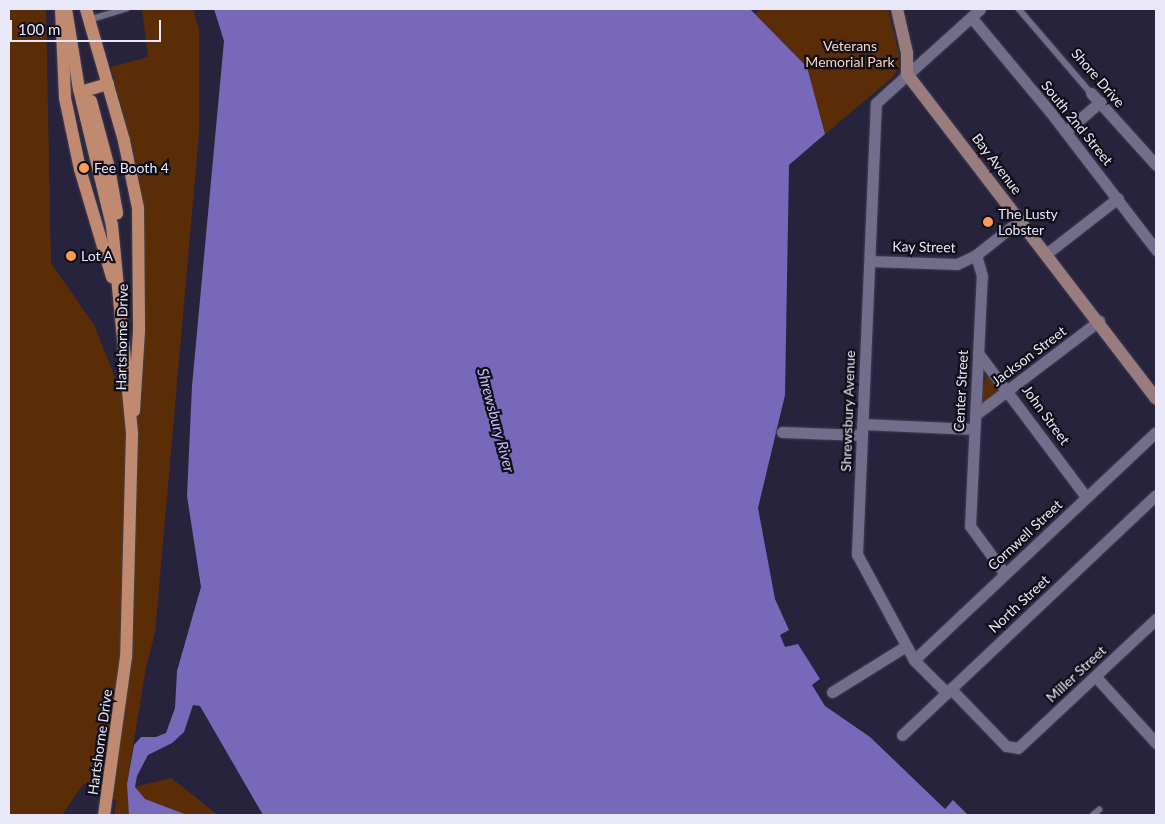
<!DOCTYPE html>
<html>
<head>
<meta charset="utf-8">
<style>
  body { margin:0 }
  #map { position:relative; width:1165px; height:824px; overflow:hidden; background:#27233c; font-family:Lato,sans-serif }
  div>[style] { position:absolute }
  .green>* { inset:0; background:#5a2d06 }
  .water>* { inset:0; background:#7768ba }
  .roads { filter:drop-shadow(0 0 1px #444055) drop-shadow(0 0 1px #444055) }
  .lane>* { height:5.5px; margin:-2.75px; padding:0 2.75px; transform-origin:2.75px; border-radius:2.75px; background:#716d8a }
  .street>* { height:11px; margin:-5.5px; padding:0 5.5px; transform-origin:5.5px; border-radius:5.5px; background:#716d8a }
  .secondary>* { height:12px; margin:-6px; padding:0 6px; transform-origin:6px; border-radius:6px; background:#997c7e }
  .primary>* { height:12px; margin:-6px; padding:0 6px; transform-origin:6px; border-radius:6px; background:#c08a71 }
  .dots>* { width:14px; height:14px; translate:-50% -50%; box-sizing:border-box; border:2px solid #100e19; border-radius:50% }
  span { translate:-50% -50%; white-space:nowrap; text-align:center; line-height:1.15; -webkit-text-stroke:4.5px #100e19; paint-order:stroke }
  .park-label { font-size:14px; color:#ffd4b8 }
  .street-label { font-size:14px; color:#e9e8f8 }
  .poi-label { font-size:14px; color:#e9e8f8 }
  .left { translate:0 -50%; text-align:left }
  .water-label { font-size:15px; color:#c5bbfe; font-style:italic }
  .frame { position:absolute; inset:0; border:10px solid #e9e8f8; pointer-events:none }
  .scale { position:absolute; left:10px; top:20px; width:151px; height:22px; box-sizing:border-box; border:2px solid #e9e8f8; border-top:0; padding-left:6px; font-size:15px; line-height:18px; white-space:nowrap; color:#e9e8f8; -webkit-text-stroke:4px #100e19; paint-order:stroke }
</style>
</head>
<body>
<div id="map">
  <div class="green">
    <i style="clip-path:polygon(9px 9px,46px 9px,51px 263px,94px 325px,122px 395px,142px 396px,143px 220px,137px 167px,111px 67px,148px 57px,142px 9px,193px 9px,199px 30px,199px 133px,155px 633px,146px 667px,127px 784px,135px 787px,171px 778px,218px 815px,114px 815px,116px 800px,84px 783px,62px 815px,9px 815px)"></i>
    <i style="clip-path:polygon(761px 9px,888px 9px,899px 54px,899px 68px,893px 77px,825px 134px,807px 67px,755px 14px)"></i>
    <i style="clip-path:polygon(986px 374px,999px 390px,984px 403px,982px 399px)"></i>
  </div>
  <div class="water">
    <i style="clip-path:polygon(214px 9px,750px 9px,807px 67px,825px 134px,789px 165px,785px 395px,758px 508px,775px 599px,789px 630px,780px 635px,785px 647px,798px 644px,820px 679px,812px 685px,825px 706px,870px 737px,945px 809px,953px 800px,968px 815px,263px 815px,200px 706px,193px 705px,184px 732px,172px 743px,148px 755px,137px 776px,135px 787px,145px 799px,187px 815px,129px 815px,127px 784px,134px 745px,141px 737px,156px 737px,166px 733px,175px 708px,177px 671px,201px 587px,187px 496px,192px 386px,224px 41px)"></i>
  </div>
  <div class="roads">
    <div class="lane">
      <i style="left:1019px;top:9px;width:111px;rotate:49.4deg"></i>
      <i style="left:89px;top:20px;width:39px;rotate:-17deg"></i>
      <i style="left:1093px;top:815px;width:8px;rotate:-40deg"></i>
    </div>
    <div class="street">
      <i style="left:971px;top:17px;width:125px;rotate:50.2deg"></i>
      <i style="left:1051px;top:113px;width:173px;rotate:52.5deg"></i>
      <i style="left:1091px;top:93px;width:97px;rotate:47.9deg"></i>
      <i style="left:1066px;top:131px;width:45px;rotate:-40.5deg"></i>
      <i style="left:1046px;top:254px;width:91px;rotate:-37.9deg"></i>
      <i style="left:870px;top:261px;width:87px;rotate:2deg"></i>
      <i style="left:957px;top:264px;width:21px;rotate:-25deg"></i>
      <i style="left:978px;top:353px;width:180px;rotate:53.1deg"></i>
      <i style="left:975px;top:415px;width:156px;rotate:-37.2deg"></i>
      <i style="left:862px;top:424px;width:112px;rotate:2.6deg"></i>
      <i style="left:782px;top:432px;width:80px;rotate:2.1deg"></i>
      <i style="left:1005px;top:574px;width:59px;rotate:-126.1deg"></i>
      <i style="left:970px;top:526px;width:250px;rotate:-87.3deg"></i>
      <i style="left:982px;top:276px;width:22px;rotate:-106deg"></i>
      <i style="left:976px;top:255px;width:56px;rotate:-38.5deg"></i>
      <i style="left:914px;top:660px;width:332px;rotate:-43.3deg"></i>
      <i style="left:1095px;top:676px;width:91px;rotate:47.7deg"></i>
      <i style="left:951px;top:689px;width:79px;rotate:46deg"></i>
      <i style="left:1006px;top:746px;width:12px;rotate:9deg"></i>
      <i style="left:1018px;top:748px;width:189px;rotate:-43.1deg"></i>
      <i style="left:832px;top:692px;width:87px;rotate:-31.9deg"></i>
      <i style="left:947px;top:693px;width:47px;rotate:-135deg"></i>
      <i style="left:914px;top:660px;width:120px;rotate:-118.3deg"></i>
      <i style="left:857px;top:554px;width:451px;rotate:-87.6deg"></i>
      <i style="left:876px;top:103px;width:140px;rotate:-42.1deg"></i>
      <i style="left:902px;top:735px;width:349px;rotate:-43.4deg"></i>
    </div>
    <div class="secondary">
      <i style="left:897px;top:9px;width:45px;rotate:77.2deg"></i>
      <i style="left:907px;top:53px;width:21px;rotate:90deg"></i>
      <i style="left:907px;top:74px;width:409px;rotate:52.5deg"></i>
    </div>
    <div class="primary">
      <i style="left:61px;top:9px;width:89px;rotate:87.4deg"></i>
      <i style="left:65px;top:98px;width:73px;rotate:78.1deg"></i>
      <i style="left:80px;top:169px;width:113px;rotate:73.5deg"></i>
      <i style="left:66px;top:9px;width:81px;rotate:80.8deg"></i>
      <i style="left:79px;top:89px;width:140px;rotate:76.4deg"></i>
      <i style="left:112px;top:225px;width:210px;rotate:84.5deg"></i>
      <i style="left:132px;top:434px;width:223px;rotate:91.5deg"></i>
      <i style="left:126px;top:657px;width:160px;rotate:97.9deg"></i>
      <i style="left:86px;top:9px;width:137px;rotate:73.9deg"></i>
      <i style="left:124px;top:141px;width:68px;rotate:78.2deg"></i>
      <i style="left:138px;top:208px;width:123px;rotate:89.5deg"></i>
      <i style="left:139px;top:331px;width:80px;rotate:93.6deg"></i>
      <i style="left:87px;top:90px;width:22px;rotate:-16deg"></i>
      <i style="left:91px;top:101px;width:69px;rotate:75deg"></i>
      <i style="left:109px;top:168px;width:46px;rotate:79.9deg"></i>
    </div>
  </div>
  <div class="dots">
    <i style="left:84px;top:168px;background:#fd9c56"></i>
    <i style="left:988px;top:222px;background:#fd9c56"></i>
    <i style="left:71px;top:256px;background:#fd9c56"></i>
  </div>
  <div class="park-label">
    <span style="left:850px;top:54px">Veterans<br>Memorial Park</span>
  </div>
  <div class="street-label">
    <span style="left:1098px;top:78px;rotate:49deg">Shore Drive</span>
    <span style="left:1077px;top:123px;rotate:51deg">South 2nd Street</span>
    <span style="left:997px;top:164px;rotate:53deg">Bay Avenue</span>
    <span style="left:924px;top:247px;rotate:1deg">Kay Street</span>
    <span style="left:122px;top:337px;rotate:-89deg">Hartshorne Drive</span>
    <span style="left:1029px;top:356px;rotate:-37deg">Jackson Street</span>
    <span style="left:961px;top:391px;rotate:-87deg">Center Street</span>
    <span style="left:848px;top:411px;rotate:-88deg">Shrewsbury Avenue</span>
    <span style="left:1046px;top:415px;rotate:54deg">John Street</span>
    <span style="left:1025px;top:535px;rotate:-43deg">Cornwell Street</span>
    <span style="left:1019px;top:604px;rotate:-43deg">North Street</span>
    <span style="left:1076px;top:674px;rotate:-43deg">Miller Street</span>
    <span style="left:100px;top:742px;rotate:-82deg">Hartshorne Drive</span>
  </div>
  <div class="poi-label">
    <span class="left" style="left:94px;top:168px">Fee Booth 4</span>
    <span class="left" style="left:998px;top:222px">The Lusty<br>Lobster</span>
    <span class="left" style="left:81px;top:256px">Lot A</span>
  </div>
  <div class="water-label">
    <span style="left:496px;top:420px;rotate:75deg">Shrewsbury River</span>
  </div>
  <div class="frame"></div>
  <div class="scale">100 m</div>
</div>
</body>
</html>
